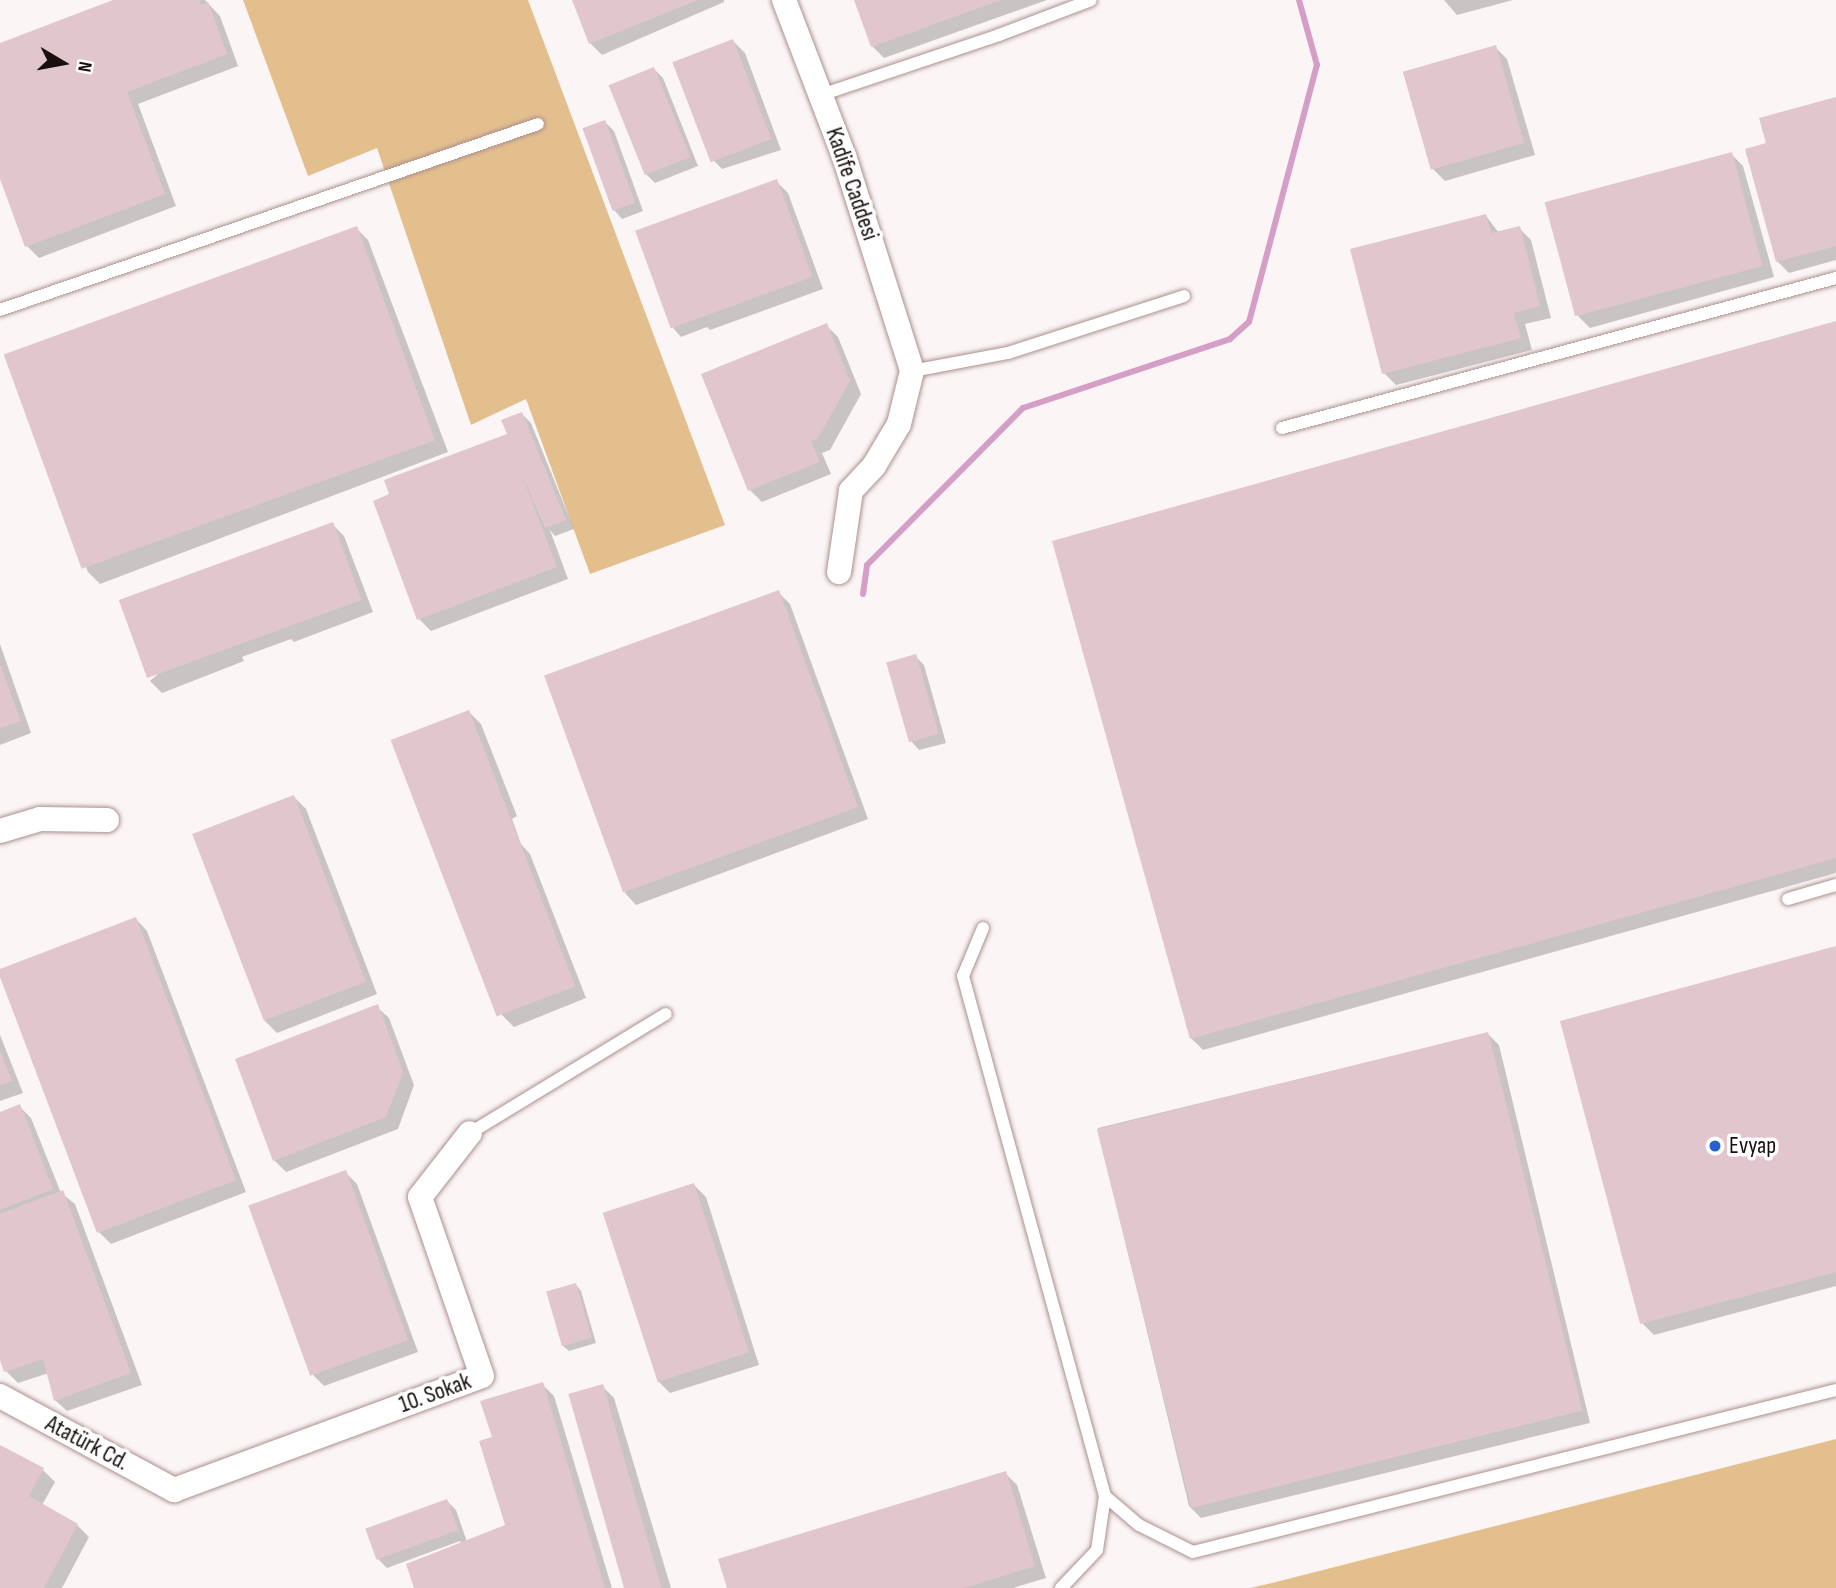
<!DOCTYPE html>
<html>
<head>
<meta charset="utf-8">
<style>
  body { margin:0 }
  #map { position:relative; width:1836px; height:1588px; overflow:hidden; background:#fbf5f5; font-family:"Sofia Sans Condensed",sans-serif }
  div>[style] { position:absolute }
  .green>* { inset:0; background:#e4bf8e }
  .shadow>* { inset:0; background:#0003 }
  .stream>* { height:6px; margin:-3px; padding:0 3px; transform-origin:3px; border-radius:3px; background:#d49ec7 }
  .building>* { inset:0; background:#e1c6cd; transform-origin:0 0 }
  .roads { filter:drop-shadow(0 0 2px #ab908d) drop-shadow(0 0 2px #ab908d) }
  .lane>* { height:12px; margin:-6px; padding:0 6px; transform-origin:6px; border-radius:6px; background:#fff }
  .street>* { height:24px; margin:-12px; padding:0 12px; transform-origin:12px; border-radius:12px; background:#fff }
  .dots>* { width:19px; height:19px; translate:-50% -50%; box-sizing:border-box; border:4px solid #fff; border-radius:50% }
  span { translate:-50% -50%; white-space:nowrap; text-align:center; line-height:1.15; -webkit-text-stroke:7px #fff; paint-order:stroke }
  .street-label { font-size:24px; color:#180f0e }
  .poi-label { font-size:24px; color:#180f0e }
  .left { translate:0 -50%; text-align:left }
  .north { position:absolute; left:28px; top:28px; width:70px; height:70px; -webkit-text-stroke:5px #fff; paint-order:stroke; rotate:100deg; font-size:19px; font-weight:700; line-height:28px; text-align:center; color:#180f0e }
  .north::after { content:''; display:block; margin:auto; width:24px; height:32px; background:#180f0e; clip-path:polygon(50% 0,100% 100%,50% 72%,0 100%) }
</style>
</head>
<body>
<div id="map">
  <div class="green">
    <i style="clip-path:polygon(243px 0,528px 0,725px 525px,590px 574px,526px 399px,471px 425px,377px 148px,308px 176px)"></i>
    <i style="clip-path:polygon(1836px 1439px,1836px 1588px,1250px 1588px,1272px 1583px)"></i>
  </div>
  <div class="shadow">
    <i style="clip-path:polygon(118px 0,205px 0,220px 16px,238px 66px,138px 104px,176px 206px,39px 258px,27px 246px,0 174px,0 45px)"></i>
    <i style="clip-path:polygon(574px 0,724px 0,724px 2px,602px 55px,590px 43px)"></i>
    <i style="clip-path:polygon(856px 0,1047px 0,884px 58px,872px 46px)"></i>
    <i style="clip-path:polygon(1444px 0,1513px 0,1457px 15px)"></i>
    <i style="clip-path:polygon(733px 41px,745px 53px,781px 150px,722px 169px,710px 157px)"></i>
    <i style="clip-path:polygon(1495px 47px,1507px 59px,1535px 155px,1445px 181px,1433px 169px)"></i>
    <i style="clip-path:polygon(654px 69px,663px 78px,698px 166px,655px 183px,646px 174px)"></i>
    <i style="clip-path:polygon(1836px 99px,1836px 260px,1789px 273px,1777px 261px,1768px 144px)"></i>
    <i style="clip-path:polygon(605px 122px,614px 131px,643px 211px,622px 219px,614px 210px)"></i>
    <i style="clip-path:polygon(1731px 154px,1743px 166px,1774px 277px,1590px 328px,1578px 316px)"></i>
    <i style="clip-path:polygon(776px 181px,788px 193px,823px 289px,710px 330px,707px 327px,681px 337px,673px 328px)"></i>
    <i style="clip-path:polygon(1486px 216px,1499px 233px,1519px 228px,1531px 240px,1551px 318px,1525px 324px,1532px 350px,1396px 385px,1384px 373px)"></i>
    <i style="clip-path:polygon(356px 228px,368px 240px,448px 452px,100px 584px,88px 572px,8px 361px)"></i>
    <i style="clip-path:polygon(1836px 323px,1836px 873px,1203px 1050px,1191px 1038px)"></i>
    <i style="clip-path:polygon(826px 325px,838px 337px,861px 394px,830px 450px,822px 453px,831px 474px,762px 502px,750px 490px)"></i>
    <i style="clip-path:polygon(522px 414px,531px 423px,574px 529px,555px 536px,550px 530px,568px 579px,431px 631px,419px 619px)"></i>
    <i style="clip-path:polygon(332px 524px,344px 536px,373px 612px,294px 642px,291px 639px,242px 657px,244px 661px,162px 693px,150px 681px)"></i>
    <i style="clip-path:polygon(778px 592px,790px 604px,868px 819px,636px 905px,625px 893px)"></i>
    <i style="clip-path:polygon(0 644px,31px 733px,0 745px)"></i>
    <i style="clip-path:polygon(915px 656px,924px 665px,946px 743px,919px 750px,911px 741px)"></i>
    <i style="clip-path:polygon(469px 712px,481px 724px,517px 816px,512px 819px,521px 844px,530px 854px,586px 998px,514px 1027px,502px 1015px,445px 869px)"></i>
    <i style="clip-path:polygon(294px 797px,306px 809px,377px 994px,277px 1033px,265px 1021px)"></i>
    <i style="clip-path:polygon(136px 919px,147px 931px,246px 1192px,111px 1244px,99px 1232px,0 971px)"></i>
    <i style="clip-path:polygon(1836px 948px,1836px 1286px,1654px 1335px,1642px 1323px)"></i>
    <i style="clip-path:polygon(377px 1007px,389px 1018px,414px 1085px,398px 1129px,286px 1172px,274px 1160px)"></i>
    <i style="clip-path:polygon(1487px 1033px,1499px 1045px,1590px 1423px,1201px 1518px,1189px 1506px,1098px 1128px)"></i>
    <i style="clip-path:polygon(0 1035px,23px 1093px,0 1101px)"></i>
    <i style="clip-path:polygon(19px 1106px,31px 1118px,61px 1193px,75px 1204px,142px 1385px,67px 1411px,55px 1400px,49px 1373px,18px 1383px,6px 1371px,0 1355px,0 1113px)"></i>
    <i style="clip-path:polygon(345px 1172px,357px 1184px,418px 1352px,324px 1386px,312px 1374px)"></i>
    <i style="clip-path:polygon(694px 1185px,706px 1197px,759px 1365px,670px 1393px,658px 1381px)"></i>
    <i style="clip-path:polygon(576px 1285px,581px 1291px,596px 1343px,569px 1351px,563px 1346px,548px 1293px)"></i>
    <i style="clip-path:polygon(542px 1384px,554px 1396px,612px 1588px,416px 1588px,461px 1544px,460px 1541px,387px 1568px,378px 1559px,447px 1501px,456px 1510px,467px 1542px,507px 1526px,495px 1438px)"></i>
    <i style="clip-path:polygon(602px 1386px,614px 1398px,671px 1588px,631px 1588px)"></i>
    <i style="clip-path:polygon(0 1447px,43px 1470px,55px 1482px,42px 1505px,77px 1525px,89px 1537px,62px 1588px,0 1588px)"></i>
    <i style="clip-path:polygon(1005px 1473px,1017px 1485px,1046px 1578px,1013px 1588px,729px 1588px)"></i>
  </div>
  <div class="stream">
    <i style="left:863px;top:594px;width:29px;rotate:-82deg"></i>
    <i style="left:867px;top:565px;width:221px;rotate:-45.2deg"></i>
    <i style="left:1023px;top:408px;width:218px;rotate:-18.4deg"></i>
    <i style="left:1230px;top:339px;width:25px;rotate:-42deg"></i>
    <i style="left:1249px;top:322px;width:266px;rotate:-75.2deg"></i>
    <i style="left:1317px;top:65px;width:67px;rotate:-105.5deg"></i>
  </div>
  <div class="building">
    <i style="clip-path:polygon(113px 0,199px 0,201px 5px,208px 2px,227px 54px,127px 92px,165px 194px,25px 247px,0 179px,0 43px)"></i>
    <i style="clip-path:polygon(572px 0,698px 0,589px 44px)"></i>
    <i style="clip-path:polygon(854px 0,1001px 0,871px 47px)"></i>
    <i style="left:733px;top:39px;width:107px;height:65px;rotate:69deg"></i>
    <i style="left:1496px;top:45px;width:102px;height:97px;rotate:74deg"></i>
    <i style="left:654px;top:67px;width:97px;height:49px;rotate:68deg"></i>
    <i style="clip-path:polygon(1836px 97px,1836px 246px,1776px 262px,1745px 149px,1766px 143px,1759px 118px)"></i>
    <i style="left:605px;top:120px;width:88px;height:24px;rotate:70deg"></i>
    <i style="left:1732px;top:152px;width:118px;height:194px;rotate:75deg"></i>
    <i style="left:777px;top:179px;width:104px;height:151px;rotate:70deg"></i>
    <i style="clip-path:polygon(1486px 214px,1491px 233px,1520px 226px,1540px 306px,1514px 313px,1521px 338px,1382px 374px,1350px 249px)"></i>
    <i style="left:357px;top:226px;width:228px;height:376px;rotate:70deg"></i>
    <i style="clip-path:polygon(1836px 321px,1836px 858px,1190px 1039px,1052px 541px)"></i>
    <i style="clip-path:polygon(827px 323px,850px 381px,818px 438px,811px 441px,820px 462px,748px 491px,701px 374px)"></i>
    <i style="clip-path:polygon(522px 412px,566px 520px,545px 528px,520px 470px,557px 567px,417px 620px,373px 501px,389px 494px,384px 480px,507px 434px,501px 420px)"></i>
    <i style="left:333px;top:522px;width:83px;height:228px;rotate:70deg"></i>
    <i style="left:779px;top:590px;width:231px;height:250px;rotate:70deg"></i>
    <i style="left:916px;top:654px;width:83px;height:31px;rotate:74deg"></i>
    <i style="clip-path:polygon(0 664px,21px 721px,0 728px)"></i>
    <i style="left:469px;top:710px;width:296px;height:84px;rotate:69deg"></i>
    <i style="left:294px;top:795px;width:200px;height:109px;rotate:69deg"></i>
    <i style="clip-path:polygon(136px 917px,236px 1180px,97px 1233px,0 977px,0 969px)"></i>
    <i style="clip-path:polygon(1836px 946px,1836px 1272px,1640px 1324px,1560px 1021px)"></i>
    <i style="clip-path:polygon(378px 1004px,403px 1072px,386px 1117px,273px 1161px,235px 1059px)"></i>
    <i style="left:1488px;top:1032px;width:390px;height:403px;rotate:76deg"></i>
    <i style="clip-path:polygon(0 1051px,12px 1081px,0 1085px)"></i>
    <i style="clip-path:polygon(20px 1104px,53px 1189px,0 1210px,0 1112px)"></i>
    <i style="left:346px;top:1170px;width:181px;height:104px;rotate:70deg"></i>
    <i style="left:694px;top:1183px;width:178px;height:96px;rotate:72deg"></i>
    <i style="clip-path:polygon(63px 1190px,131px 1373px,54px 1401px,43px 1359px,4px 1372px,0 1360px,0 1214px)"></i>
    <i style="left:576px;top:1283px;width:57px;height:31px;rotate:74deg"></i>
    <i style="clip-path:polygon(543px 1382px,605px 1588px,414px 1588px,406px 1564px,505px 1525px,479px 1441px,492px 1437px,480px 1401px)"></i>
    <i style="left:603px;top:1384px;width:213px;height:36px;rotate:74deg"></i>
    <i style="clip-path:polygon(0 1445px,44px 1468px,29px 1496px,78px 1524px,44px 1588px,0 1588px)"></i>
    <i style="clip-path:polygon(1006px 1471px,1035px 1566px,964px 1588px,727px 1588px,718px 1559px)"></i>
    <i style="left:447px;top:1499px;width:33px;height:87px;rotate:70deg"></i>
  </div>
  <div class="roads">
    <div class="lane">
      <i style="left:821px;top:95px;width:188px;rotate:-18.6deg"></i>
      <i style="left:999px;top:35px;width:98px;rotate:-20.8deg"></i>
      <i style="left:0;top:310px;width:569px;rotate:-19.07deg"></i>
      <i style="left:912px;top:371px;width:98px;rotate:-10.6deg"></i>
      <i style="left:1008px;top:353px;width:185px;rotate:-17.9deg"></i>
      <i style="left:1282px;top:428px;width:574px;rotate:-15.15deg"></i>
      <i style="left:1788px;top:899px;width:50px;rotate:-16.3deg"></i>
      <i style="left:983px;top:928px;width:52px;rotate:112.6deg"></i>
      <i style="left:963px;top:976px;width:539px;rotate:74.73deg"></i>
      <i style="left:1105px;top:1496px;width:45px;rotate:40.5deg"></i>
      <i style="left:1139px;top:1525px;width:60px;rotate:26.6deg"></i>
      <i style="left:1193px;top:1552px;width:663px;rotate:-14.14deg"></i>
      <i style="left:470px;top:1133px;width:229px;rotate:-31.3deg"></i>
      <i style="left:1061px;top:1588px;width:52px;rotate:-46.5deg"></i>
      <i style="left:1097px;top:1550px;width:55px;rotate:-81.6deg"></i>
    </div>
    <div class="street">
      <i style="left:784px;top:0;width:167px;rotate:69deg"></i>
      <i style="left:844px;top:156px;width:225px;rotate:72.4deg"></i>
      <i style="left:912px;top:371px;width:55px;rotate:103.8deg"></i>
      <i style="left:899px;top:424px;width:49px;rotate:120.8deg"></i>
      <i style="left:874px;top:466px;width:34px;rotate:133deg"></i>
      <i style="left:851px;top:491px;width:82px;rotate:98.4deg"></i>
      <i style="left:0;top:831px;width:42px;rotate:-16.7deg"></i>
      <i style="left:40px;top:819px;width:67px;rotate:0.9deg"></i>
      <i style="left:0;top:1396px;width:198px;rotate:28.4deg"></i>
      <i style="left:174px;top:1490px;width:328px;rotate:-20.3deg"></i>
      <i style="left:482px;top:1376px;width:189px;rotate:-109.1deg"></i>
      <i style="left:420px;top:1197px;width:81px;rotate:-52deg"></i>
    </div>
  </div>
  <div class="dots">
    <i style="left:1715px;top:1146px;background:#2462ce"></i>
  </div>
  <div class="street-label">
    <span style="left:852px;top:184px;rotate:71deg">Kadife Caddesi</span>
    <span style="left:435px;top:1393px;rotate:-20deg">10. Sokak</span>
    <span style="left:87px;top:1443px;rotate:28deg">Atatürk Cd.</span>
  </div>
  <div class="poi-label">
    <span class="left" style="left:1729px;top:1146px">Evyap</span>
  </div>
  <div class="north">N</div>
</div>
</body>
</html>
